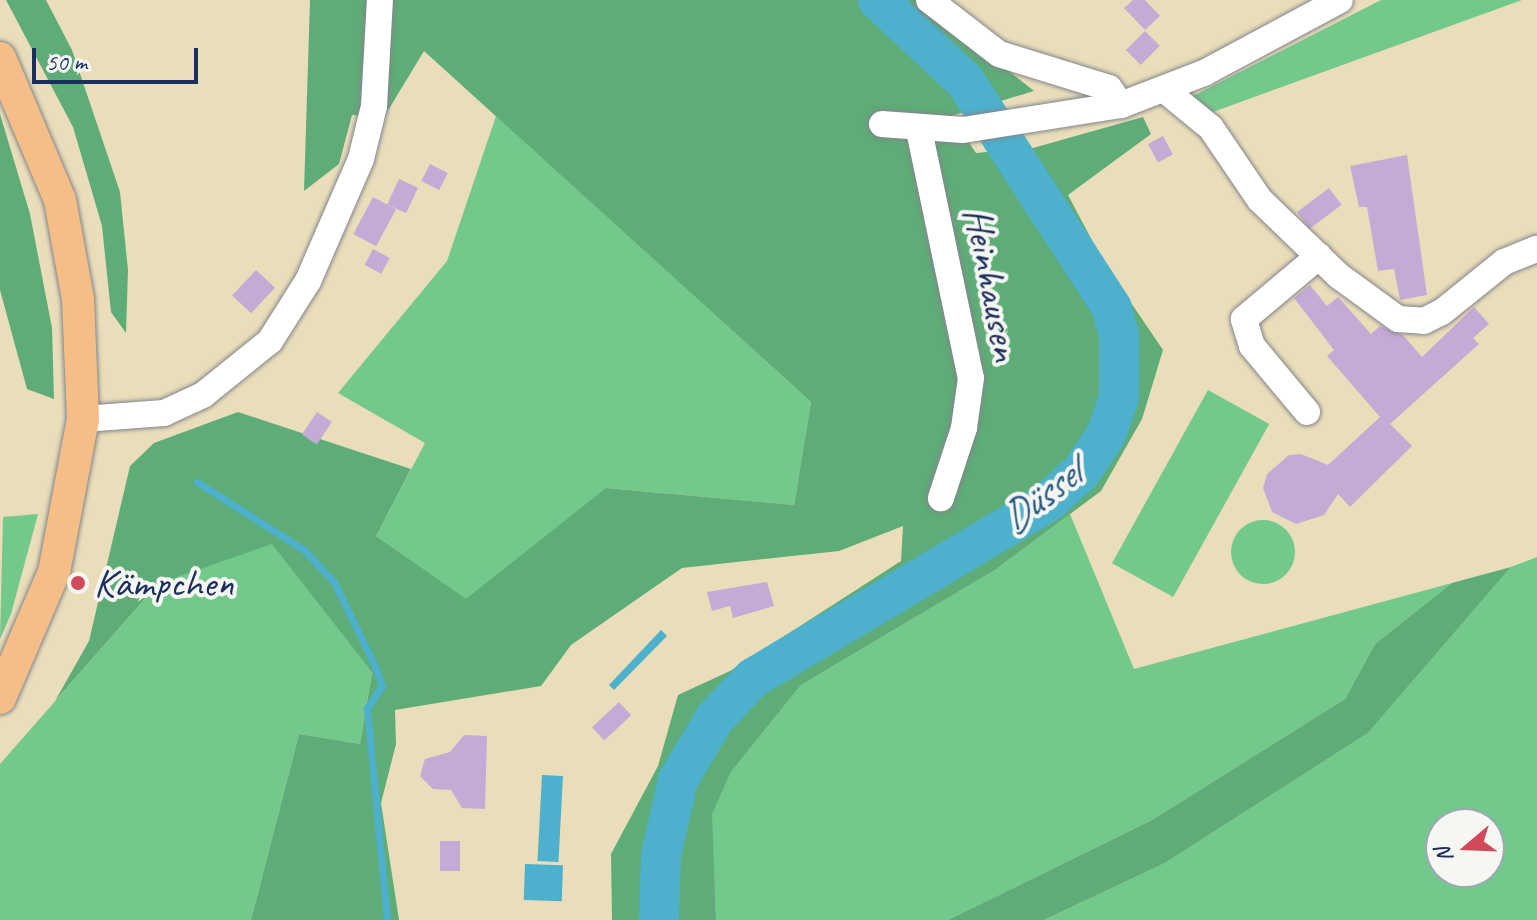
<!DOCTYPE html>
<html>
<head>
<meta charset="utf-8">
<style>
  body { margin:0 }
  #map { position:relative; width:1537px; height:920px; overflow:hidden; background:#eadeba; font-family:Caveat,sans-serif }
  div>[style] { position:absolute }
  .green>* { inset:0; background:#73c88b; transform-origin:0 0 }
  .round { border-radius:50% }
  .forest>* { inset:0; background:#5eac77 }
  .water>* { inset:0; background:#4db0cc; transform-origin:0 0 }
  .stream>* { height:7px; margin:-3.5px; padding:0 3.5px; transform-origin:3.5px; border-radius:3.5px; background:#4db0cc }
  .river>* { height:40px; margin:-20px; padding:0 20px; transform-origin:20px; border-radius:20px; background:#4db0cc }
  .building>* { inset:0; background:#c3abd6; transform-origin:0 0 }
  .roads { filter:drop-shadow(0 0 2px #82868c) drop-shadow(0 0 2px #82868c) }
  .minor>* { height:26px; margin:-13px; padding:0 13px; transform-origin:13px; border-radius:13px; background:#fff }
  .major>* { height:32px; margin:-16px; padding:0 16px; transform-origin:16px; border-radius:16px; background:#f6be87 }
  .dots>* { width:22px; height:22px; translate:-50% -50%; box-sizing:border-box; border:4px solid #f6f6f2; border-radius:50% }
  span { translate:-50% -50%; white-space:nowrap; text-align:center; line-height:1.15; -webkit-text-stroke:8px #f6f6f2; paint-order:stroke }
  .street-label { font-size:40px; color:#1b2f5e }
  .poi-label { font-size:40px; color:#1b2f5e }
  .left { translate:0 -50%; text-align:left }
  .water-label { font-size:42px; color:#2c5c84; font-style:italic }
  .north { position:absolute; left:1425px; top:808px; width:80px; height:80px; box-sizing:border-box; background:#f6f6f2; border:2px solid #9ea6b7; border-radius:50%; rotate:251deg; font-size:22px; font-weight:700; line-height:32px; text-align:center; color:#1b2f5e }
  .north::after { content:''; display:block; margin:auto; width:28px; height:36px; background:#d1495b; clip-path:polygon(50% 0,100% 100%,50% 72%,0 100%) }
  .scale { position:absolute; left:32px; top:48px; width:166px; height:36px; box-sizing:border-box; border:4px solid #1b2f5e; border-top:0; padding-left:10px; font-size:24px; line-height:28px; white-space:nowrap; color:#1b2f5e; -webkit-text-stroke:6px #f6f6f2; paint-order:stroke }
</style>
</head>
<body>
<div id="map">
  <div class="green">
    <i style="clip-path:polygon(1381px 0,1522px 0,1213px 112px,1193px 96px)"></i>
    <i style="clip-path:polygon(496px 116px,811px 402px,794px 505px,607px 488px,466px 600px,376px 536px,425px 443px,338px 393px,447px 261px)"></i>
    <i style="left:1208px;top:390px;width:70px;height:198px;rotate:29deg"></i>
    <i style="clip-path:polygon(38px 514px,11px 614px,0 639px,3px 517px)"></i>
    <i style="clip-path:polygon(1070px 514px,1134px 669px,1452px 583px,1375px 644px,1345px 699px,1152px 820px,948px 920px,716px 920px,711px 815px,731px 772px,801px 685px,995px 570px)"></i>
    <i class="round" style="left:1231px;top:520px;width:64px;height:64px"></i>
    <i style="clip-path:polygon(272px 543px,372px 671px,360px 744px,299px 734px,251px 920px,0 920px,0 764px,158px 584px)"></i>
    <i style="clip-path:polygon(evenodd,1537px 557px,1537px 920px,1044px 920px,1165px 863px,1368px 733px,1511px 567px,1537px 557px,1441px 824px,1489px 824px,1489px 872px,1441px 872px,1441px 824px)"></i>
  </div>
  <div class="forest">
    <i style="clip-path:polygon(6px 0,46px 0,72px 50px,120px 192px,128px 270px,126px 333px,111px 312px,102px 226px,73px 127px)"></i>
    <i style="clip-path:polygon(310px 0,919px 0,1034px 91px,951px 116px,976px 153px,1033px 148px,1143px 117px,1151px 134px,1068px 195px,1104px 263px,1163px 350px,1142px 419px,1101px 491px,995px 570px,801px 685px,731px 772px,712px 814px,716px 920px,612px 920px,611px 854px,658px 766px,678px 695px,730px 671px,901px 561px,903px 526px,839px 551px,682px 568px,571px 645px,541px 686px,395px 710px,396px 744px,381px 803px,399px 920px,251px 920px,299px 734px,360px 744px,372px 672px,272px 544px,158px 584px,55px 701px,89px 641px,130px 466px,154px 443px,238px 412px,411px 469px,376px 536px,466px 599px,606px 488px,794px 505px,811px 402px,424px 51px,384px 117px,352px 115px,339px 164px,304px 191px)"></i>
    <i style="clip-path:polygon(0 114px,30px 214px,52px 328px,54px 399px,27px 389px,0 290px)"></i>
    <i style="clip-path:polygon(1511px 567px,1368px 733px,1165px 863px,1044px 920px,948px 920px,1152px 820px,1345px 699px,1375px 644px,1452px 583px)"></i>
  </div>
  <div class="water">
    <i style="clip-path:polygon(661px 630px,667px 636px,614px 690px,609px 685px)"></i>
    <i style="left:542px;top:775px;width:21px;height:86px;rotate:3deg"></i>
    <i style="left:525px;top:864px;width:38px;height:36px;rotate:2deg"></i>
  </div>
  <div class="stream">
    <i style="left:197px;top:482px;width:127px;rotate:32.4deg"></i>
    <i style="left:304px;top:550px;width:44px;rotate:46.8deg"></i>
    <i style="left:334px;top:582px;width:89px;rotate:64deg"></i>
    <i style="left:373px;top:662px;width:26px;rotate:69deg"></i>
    <i style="left:382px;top:686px;width:27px;rotate:124deg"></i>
    <i style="left:367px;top:708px;width:213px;rotate:84.6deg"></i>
  </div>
  <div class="river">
    <i style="left:659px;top:920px;width:65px;rotate:-88.2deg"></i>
    <i style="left:661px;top:855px;width:77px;rotate:-77.2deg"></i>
    <i style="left:678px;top:780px;width:72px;rotate:-59.2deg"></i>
    <i style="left:715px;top:718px;width:55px;rotate:-46.5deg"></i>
    <i style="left:753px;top:678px;width:342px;rotate:-30.8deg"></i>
    <i style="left:1047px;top:503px;width:46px;rotate:-42.4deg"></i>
    <i style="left:1081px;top:472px;width:45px;rotate:-56deg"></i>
    <i style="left:1106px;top:435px;width:39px;rotate:-71deg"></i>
    <i style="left:1119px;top:398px;width:63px;rotate:-90deg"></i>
    <i style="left:1119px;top:335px;width:28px;rotate:-105deg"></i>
    <i style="left:1112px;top:308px;width:270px;rotate:-122.9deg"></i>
    <i style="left:965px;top:81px;width:119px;rotate:-137deg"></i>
  </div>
  <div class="building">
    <i style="clip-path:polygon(1133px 0,1145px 0,1160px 16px,1145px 30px,1124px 8px)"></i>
    <i style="left:1145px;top:31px;width:21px;height:27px;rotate:45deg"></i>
    <i style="left:1163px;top:136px;width:21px;height:17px;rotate:62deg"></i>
    <i style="clip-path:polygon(1407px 155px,1427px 295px,1400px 300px,1394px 269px,1378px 271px,1367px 207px,1359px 207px,1350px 166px)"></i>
    <i style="left:430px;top:164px;width:20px;height:19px;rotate:27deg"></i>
    <i style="left:399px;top:179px;width:21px;height:28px;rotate:25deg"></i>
    <i style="left:1329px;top:188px;width:21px;height:40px;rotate:53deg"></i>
    <i style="left:373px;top:197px;width:26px;height:42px;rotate:28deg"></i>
    <i style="left:373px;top:249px;width:19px;height:18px;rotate:28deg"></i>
    <i style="left:256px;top:270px;width:26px;height:35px;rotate:43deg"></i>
    <i style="clip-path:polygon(1310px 285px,1327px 306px,1338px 297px,1371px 334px,1380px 326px,1403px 335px,1422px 357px,1474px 307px,1489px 324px,1473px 338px,1479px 344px,1390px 424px,1412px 446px,1350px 507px,1338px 494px,1324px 515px,1296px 524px,1272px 512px,1263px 488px,1267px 474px,1289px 455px,1301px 454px,1328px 465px,1380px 417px,1327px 356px,1334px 350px,1294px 298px)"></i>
    <i style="left:317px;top:412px;width:18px;height:27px;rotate:34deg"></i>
    <i style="clip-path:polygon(767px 582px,774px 606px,733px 618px,730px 606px,712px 611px,707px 592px)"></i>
    <i style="left:619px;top:702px;width:18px;height:37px;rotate:47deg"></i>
    <i style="clip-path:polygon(464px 735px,487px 736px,485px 809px,462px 808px,451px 790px,433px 789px,420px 776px,425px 759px,450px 752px)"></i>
    <i style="left:440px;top:841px;width:20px;height:30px"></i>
  </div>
  <div class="roads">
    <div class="minor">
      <i style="left:929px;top:0;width:88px;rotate:37.6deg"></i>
      <i style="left:999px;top:54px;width:115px;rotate:17.2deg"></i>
      <i style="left:1109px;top:88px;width:21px;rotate:55deg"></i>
      <i style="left:1166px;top:91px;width:58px;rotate:39.4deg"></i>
      <i style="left:1211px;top:128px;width:87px;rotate:55.8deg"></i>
      <i style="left:1260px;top:200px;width:110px;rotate:43.9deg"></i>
      <i style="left:1339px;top:276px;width:73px;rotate:36.1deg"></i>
      <i style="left:1398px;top:319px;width:26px;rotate:4deg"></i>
      <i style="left:1424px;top:321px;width:20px;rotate:-27deg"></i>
      <i style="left:1442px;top:312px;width:80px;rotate:-38.9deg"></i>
      <i style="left:1504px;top:262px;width:35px;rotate:-22deg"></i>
      <i style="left:882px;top:124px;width:81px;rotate:4.2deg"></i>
      <i style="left:963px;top:130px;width:160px;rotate:-9deg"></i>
      <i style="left:1121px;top:105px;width:89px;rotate:-21.1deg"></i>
      <i style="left:1204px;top:73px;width:154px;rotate:-28.2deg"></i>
      <i style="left:919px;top:130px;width:253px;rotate:78.2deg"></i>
      <i style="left:971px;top:378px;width:50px;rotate:98deg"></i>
      <i style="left:964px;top:428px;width:74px;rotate:108.2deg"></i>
      <i style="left:1307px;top:412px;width:86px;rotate:-129.8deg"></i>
      <i style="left:1252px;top:346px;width:28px;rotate:-107deg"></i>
      <i style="left:1244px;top:319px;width:98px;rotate:-40deg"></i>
      <i style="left:83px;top:419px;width:81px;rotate:-4.2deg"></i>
      <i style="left:164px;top:413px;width:43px;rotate:-24.8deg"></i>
      <i style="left:203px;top:395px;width:86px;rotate:-38.9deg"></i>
      <i style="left:270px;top:341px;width:71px;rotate:-57.7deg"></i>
      <i style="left:308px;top:281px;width:133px;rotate:-66.5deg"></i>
      <i style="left:361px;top:159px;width:55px;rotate:-76.2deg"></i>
      <i style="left:374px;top:106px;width:106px;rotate:-86.8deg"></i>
    </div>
    <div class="major">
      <i style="left:0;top:58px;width:154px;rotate:67.1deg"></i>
      <i style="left:60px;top:200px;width:101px;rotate:79.7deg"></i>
      <i style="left:78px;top:299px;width:120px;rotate:87.6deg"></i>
      <i style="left:83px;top:419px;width:156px;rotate:100.7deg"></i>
      <i style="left:54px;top:572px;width:137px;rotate:113.2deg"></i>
    </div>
  </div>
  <div class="dots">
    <i style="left:78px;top:583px;background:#d1495b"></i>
  </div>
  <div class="street-label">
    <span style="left:992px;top:284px;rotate:79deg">Heinhausen</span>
  </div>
  <div class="poi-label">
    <span class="left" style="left:94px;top:583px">Kämpchen</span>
  </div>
  <div class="water-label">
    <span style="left:1041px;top:497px;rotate:-38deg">Düssel</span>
  </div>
  <div class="north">N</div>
  <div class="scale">50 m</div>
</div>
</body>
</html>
